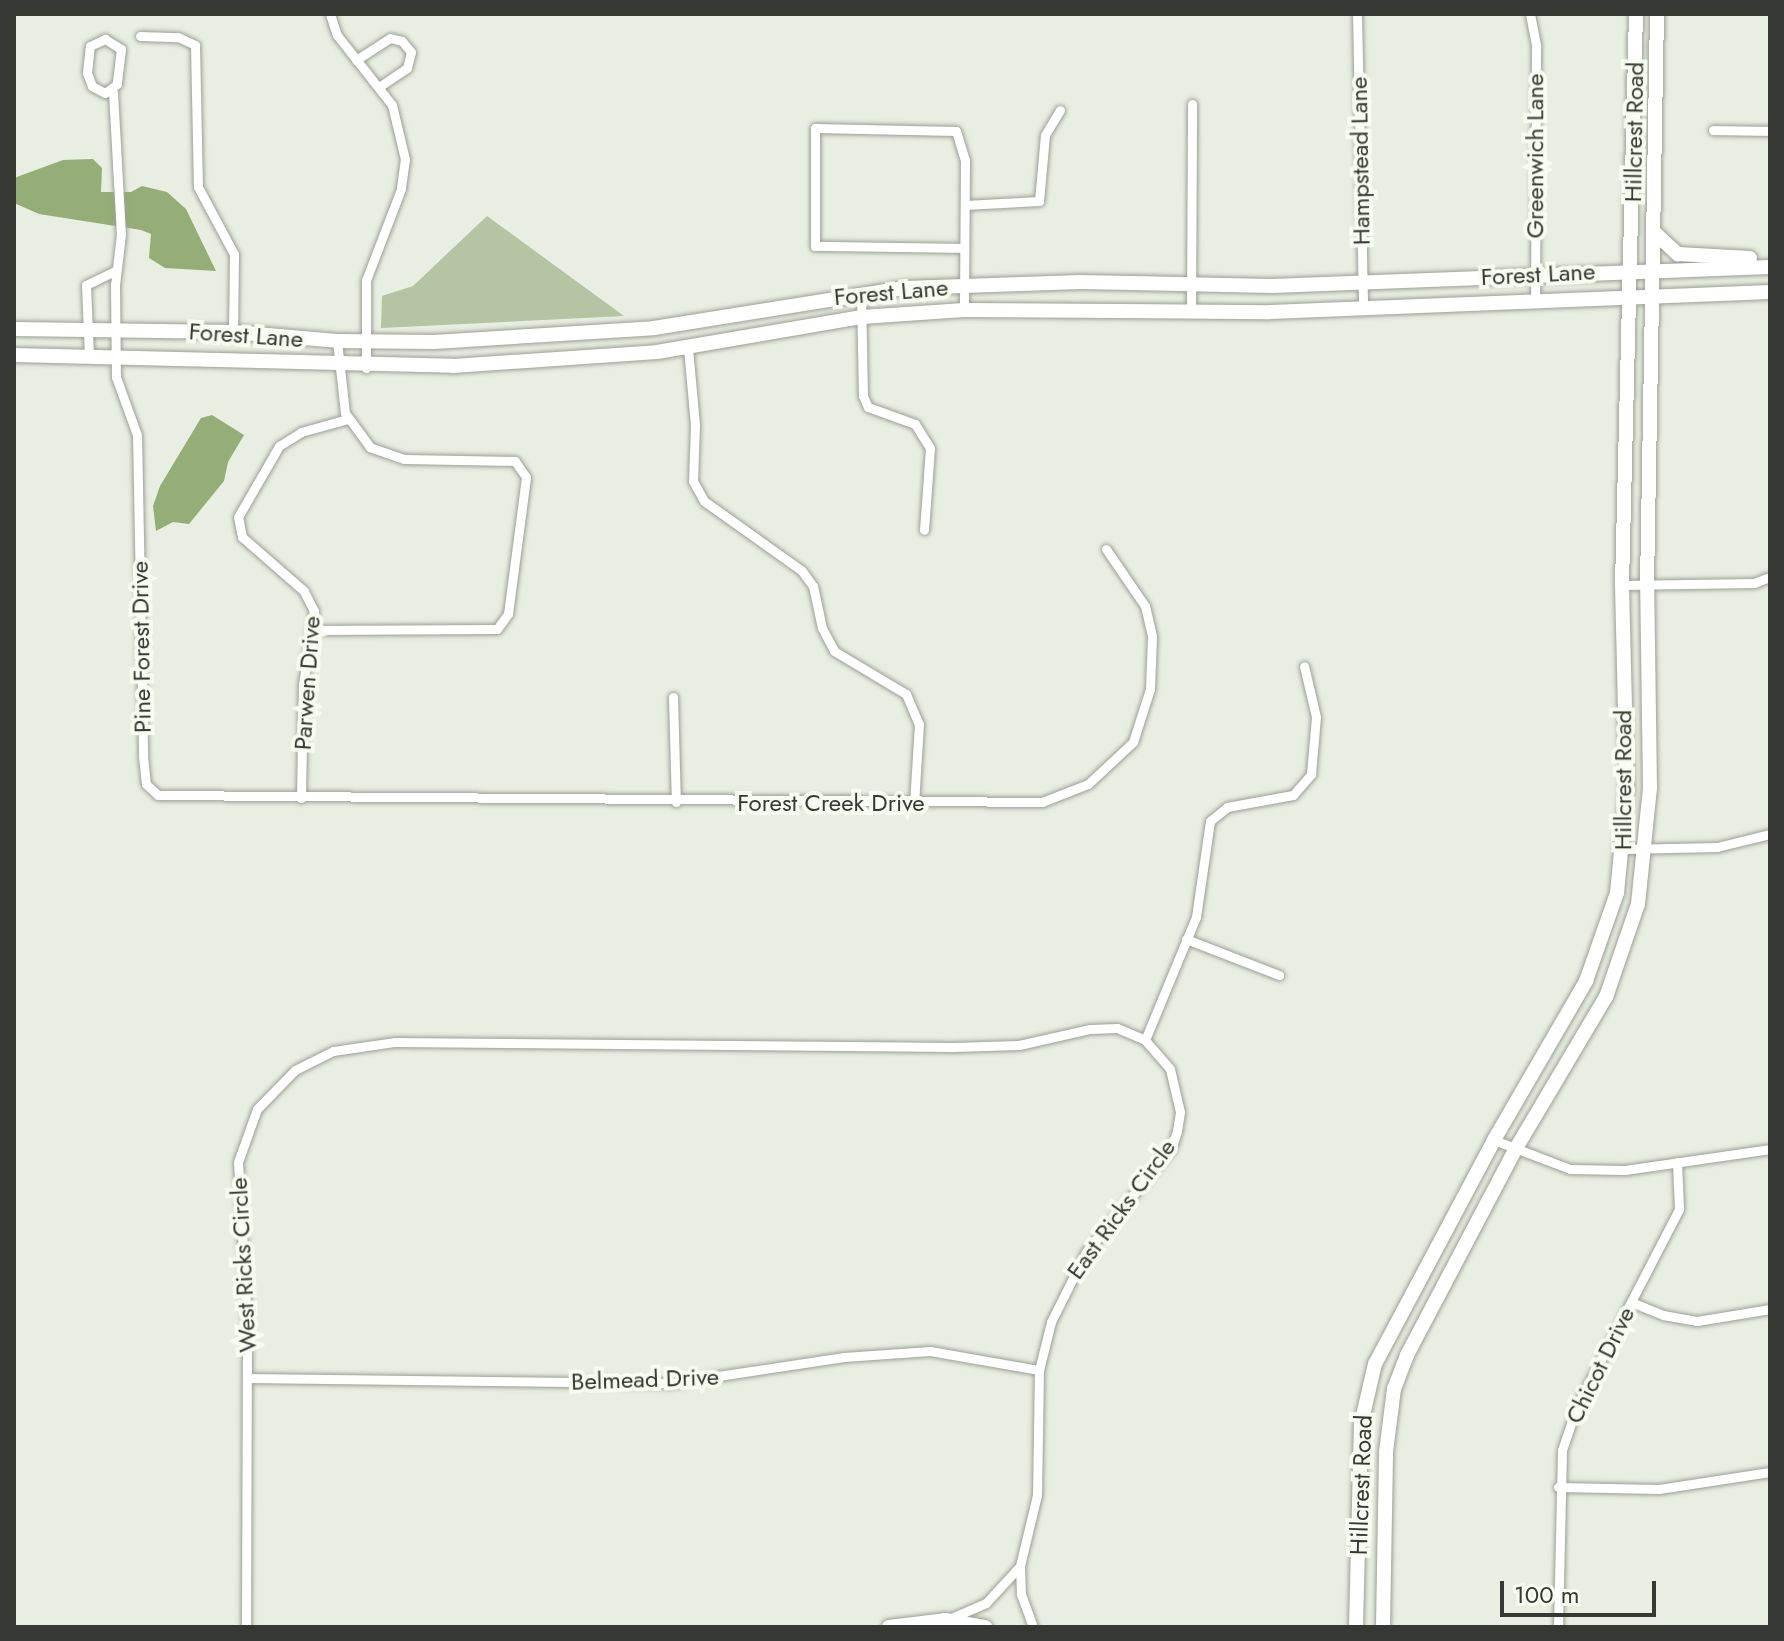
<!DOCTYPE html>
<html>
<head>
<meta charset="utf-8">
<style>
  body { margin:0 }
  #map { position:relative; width:1784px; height:1641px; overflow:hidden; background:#e8eee1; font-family:Jost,sans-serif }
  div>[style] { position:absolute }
  .green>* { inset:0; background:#b5c4a3 }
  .water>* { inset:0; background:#95ad76 }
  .roads { filter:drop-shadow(0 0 2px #9ba095) drop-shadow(0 0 2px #9ba095) }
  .street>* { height:9px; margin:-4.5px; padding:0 4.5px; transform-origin:4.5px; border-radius:4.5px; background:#fff }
  .secondary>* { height:14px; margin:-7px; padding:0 7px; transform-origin:7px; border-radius:7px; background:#fff }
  span { translate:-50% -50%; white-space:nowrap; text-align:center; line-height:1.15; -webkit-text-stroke:8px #f6fcef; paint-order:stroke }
  .street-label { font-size:24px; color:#363833 }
  .frame { position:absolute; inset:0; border:16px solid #363833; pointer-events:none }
  .scale { position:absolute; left:1500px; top:1581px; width:156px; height:36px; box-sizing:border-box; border:4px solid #363833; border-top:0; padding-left:10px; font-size:24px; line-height:28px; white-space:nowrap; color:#363833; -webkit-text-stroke:6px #f6fcef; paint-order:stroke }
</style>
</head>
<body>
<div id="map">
  <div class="green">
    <i style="clip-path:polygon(487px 216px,624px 316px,381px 328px,382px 296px,413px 286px)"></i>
  </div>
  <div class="water">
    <i style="clip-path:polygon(93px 159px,102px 168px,101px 192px,131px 192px,142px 186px,167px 192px,186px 209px,216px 271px,165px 268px,149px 258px,151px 234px,141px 230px,39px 214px,14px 203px,14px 178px,63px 160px)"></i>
    <i style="clip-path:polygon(212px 415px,244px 435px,228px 462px,224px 481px,189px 524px,173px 522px,156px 531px,153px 506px,160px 486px,201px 418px)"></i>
  </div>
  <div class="roads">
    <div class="street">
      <i style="left:330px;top:14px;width:22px;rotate:72deg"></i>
      <i style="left:337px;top:35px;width:89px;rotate:51.8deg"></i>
      <i style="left:392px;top:105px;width:56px;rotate:76.5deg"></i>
      <i style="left:405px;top:159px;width:30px;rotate:98deg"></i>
      <i style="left:401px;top:189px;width:97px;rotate:111deg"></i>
      <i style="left:366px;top:280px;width:88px;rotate:90deg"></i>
      <i style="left:1357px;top:14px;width:293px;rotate:88.8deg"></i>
      <i style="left:1530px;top:14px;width:33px;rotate:79deg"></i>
      <i style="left:1536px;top:46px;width:254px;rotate:90.2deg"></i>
      <i style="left:140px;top:36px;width:38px;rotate:2deg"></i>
      <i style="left:178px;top:37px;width:19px;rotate:25deg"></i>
      <i style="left:195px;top:45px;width:142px;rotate:88.8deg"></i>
      <i style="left:198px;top:187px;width:76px;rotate:61.8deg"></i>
      <i style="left:234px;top:254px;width:78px;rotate:90.7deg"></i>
      <i style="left:105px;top:39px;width:19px;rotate:32deg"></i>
      <i style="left:121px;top:49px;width:35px;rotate:97deg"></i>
      <i style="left:117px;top:84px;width:15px;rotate:143deg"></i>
      <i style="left:105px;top:93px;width:15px;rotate:-152deg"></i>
      <i style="left:92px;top:86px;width:14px;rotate:-111deg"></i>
      <i style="left:87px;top:73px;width:27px;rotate:-84deg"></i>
      <i style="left:90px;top:46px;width:17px;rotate:-25deg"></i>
      <i style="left:356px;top:60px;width:40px;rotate:-32.9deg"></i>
      <i style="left:390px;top:38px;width:12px;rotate:14deg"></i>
      <i style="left:402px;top:41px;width:14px;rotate:51deg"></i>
      <i style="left:411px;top:52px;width:16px;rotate:104deg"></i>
      <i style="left:407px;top:68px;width:32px;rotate:146deg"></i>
      <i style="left:113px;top:92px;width:142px;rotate:86.8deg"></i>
      <i style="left:121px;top:234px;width:51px;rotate:96.7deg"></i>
      <i style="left:115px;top:285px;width:92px;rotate:89.4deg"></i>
      <i style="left:116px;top:377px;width:62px;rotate:70.1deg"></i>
      <i style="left:137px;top:435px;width:321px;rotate:88.9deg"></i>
      <i style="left:143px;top:756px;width:28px;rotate:84deg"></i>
      <i style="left:146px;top:784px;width:16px;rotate:43deg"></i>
      <i style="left:158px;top:795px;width:884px;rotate:0.45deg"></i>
      <i style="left:1042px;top:802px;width:49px;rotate:-21.4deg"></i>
      <i style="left:1088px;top:784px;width:62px;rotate:-43deg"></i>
      <i style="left:1133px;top:742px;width:56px;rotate:-72.2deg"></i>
      <i style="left:1150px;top:689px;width:53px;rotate:-87.8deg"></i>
      <i style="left:1152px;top:636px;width:31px;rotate:-103deg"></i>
      <i style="left:1145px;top:606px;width:69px;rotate:-124.4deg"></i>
      <i style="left:1713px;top:130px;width:57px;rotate:1deg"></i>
      <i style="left:965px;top:205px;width:74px;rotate:-3.1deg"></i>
      <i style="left:1039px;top:201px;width:66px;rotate:-84.8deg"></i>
      <i style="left:1045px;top:135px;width:29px;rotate:-59deg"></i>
      <i style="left:964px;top:248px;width:149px;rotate:-179.2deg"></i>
      <i style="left:815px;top:246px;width:118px;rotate:-90deg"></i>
      <i style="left:815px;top:128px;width:141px;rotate:1.2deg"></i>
      <i style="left:956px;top:131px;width:30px;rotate:73deg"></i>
      <i style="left:965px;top:160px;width:150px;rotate:90.4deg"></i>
      <i style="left:861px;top:293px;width:103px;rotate:88.9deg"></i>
      <i style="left:863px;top:396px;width:12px;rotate:66deg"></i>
      <i style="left:868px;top:407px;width:50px;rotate:19.9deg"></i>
      <i style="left:915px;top:424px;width:28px;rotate:58deg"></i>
      <i style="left:930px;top:448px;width:82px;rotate:94.2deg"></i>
      <i style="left:1191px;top:311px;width:207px;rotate:-89.7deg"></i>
      <i style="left:688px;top:348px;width:77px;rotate:84.8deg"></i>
      <i style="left:695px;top:425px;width:56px;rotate:92deg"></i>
      <i style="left:693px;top:481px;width:23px;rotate:61deg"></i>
      <i style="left:704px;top:501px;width:120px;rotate:35.5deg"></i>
      <i style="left:802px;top:571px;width:19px;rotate:54deg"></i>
      <i style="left:813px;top:586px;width:43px;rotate:77.9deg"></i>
      <i style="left:822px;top:628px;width:26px;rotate:62deg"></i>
      <i style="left:834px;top:651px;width:84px;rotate:30.8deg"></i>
      <i style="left:906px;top:694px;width:33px;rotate:67deg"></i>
      <i style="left:919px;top:724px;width:79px;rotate:93.6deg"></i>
      <i style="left:89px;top:356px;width:71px;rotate:-92.4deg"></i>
      <i style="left:86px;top:285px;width:32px;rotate:-26deg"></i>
      <i style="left:1622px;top:585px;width:132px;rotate:-0.9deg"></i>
      <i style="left:1754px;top:583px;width:17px;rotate:-21deg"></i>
      <i style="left:315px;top:630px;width:182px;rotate:-0.3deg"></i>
      <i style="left:497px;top:629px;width:19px;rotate:-54deg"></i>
      <i style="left:508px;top:614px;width:138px;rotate:-82.5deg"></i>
      <i style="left:526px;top:477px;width:19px;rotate:-125deg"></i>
      <i style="left:515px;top:461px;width:111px;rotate:-179deg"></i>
      <i style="left:404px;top:459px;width:36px;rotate:-161deg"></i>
      <i style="left:370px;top:447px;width:42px;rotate:-126.3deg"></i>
      <i style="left:345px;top:413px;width:72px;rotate:-96.3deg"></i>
      <i style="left:673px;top:697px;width:105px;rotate:88.4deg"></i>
      <i style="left:301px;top:798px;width:113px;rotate:-89deg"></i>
      <i style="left:303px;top:685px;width:75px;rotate:-81.5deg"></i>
      <i style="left:314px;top:611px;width:22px;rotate:-117deg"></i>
      <i style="left:304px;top:591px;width:82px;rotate:-138.9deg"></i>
      <i style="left:242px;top:537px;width:20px;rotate:-101deg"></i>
      <i style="left:238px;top:517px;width:82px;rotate:-60deg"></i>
      <i style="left:279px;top:446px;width:26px;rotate:-32deg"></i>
      <i style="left:301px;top:432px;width:49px;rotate:-15.5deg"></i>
      <i style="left:1624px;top:849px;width:93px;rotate:-1.2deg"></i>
      <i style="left:1717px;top:847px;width:55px;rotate:-13.8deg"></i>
      <i style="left:1186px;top:939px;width:100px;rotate:21.2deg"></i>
      <i style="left:1145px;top:1040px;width:133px;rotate:-67.5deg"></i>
      <i style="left:1196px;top:917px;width:97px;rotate:-81.7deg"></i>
      <i style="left:1210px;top:821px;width:22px;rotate:-39deg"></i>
      <i style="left:1227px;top:807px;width:67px;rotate:-10.3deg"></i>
      <i style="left:1293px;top:795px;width:28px;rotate:-49deg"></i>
      <i style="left:1311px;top:774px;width:57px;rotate:-85deg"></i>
      <i style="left:1316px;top:717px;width:52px;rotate:-103.2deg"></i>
      <i style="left:1494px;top:1140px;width:81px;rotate:20.9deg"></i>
      <i style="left:1570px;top:1169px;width:55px;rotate:1deg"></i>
      <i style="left:1625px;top:1170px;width:147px;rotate:-8.2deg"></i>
      <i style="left:1631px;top:1302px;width:35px;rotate:22deg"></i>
      <i style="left:1663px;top:1315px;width:35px;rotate:10deg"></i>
      <i style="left:1697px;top:1321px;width:74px;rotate:-9.3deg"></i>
      <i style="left:247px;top:1378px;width:425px;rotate:0.7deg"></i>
      <i style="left:672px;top:1383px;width:174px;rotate:-8.6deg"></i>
      <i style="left:844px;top:1357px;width:86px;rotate:-4deg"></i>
      <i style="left:930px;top:1351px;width:111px;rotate:9.9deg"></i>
      <i style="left:1558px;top:1487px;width:101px;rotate:1.1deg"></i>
      <i style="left:1659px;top:1489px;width:112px;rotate:-8.7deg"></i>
      <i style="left:1020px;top:1566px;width:28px;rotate:88deg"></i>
      <i style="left:1021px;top:1594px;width:35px;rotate:70deg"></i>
      <i style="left:246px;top:1627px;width:305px;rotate:-89.8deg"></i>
      <i style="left:247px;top:1322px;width:160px;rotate:-93.2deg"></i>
      <i style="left:238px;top:1162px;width:56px;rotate:-70.3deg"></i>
      <i style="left:257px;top:1109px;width:54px;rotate:-45.7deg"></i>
      <i style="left:295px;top:1070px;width:42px;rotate:-26.6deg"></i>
      <i style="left:333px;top:1051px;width:63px;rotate:-8.3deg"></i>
      <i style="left:395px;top:1042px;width:558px;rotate:0.51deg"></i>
      <i style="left:953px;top:1047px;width:66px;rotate:-1.7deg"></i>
      <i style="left:1019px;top:1045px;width:73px;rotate:-12.7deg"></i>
      <i style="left:1090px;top:1029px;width:27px;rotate:-2deg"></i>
      <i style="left:1117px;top:1028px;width:30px;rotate:23deg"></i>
      <i style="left:1145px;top:1040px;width:38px;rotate:49deg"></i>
      <i style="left:1170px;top:1069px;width:44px;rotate:76.9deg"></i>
      <i style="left:1180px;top:1112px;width:19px;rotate:99deg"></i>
      <i style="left:1177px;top:1131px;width:19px;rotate:108deg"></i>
      <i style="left:1171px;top:1149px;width:134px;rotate:129.5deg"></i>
      <i style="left:1086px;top:1252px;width:78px;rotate:116.6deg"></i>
      <i style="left:1051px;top:1322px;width:49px;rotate:104deg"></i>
      <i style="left:1039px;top:1370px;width:125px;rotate:90.9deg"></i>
      <i style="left:1037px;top:1495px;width:73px;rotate:103.5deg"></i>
      <i style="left:1020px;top:1566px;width:50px;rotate:132.6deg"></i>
      <i style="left:986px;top:1603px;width:40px;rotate:156.6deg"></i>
      <i style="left:1558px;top:1627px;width:177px;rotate:-88.7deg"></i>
      <i style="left:1562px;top:1450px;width:46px;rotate:-71.2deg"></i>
      <i style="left:1577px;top:1406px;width:222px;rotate:-62.6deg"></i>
      <i style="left:1679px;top:1209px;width:47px;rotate:-92.4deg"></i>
    </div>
    <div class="secondary">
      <i style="left:1654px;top:232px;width:33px;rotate:43deg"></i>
      <i style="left:1678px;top:254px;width:72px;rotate:3.2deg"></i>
      <i style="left:14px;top:329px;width:219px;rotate:0.8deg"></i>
      <i style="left:233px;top:332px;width:104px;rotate:4.9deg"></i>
      <i style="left:337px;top:341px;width:97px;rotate:0.6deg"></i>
      <i style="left:434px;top:342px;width:220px;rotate:-3.6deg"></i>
      <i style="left:654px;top:328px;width:254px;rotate:-9.1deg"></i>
      <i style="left:905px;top:288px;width:175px;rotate:-2deg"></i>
      <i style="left:1080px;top:282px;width:192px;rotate:1.2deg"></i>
      <i style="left:1272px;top:286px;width:498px;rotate:-2.2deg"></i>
      <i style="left:14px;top:355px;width:439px;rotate:1.4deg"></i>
      <i style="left:453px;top:366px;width:204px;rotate:-3.9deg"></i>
      <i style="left:657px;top:352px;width:208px;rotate:-9.7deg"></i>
      <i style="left:862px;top:317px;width:102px;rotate:-3.9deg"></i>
      <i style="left:964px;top:310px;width:306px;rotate:0.4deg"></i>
      <i style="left:1270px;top:312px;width:500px;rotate:-2.29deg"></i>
      <i style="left:889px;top:1627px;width:56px;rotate:-7.1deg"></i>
      <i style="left:945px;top:1620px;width:41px;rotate:9.9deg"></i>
      <i style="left:1356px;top:1627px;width:203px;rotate:-88.6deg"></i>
      <i style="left:1361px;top:1424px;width:62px;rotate:-76.9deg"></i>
      <i style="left:1375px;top:1364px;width:254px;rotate:-62deg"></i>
      <i style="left:1494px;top:1140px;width:184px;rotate:-59.9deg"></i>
      <i style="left:1586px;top:981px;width:93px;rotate:-70.6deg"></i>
      <i style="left:1617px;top:893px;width:103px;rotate:-84.5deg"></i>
      <i style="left:1627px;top:790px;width:205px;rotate:-91.4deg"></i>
      <i style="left:1622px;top:585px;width:571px;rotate:-88.6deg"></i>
      <i style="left:1383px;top:1627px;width:175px;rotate:-89deg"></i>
      <i style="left:1386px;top:1452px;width:64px;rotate:-82.8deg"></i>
      <i style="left:1394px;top:1389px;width:36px;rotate:-69deg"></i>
      <i style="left:1407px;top:1355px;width:232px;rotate:-62.2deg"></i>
      <i style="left:1515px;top:1150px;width:178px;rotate:-59.3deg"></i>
      <i style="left:1606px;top:997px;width:98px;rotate:-71deg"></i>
      <i style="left:1638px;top:904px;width:117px;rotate:-84.1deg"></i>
      <i style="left:1650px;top:788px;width:203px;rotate:-90.8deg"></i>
      <i style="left:1647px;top:585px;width:571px;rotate:-89deg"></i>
    </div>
  </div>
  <div class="street-label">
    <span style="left:1634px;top:132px;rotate:-89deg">Hillcrest Road</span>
    <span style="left:1535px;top:156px;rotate:-90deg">Greenwich Lane</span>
    <span style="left:1360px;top:161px;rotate:-91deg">Hampstead Lane</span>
    <span style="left:1538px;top:274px;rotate:-3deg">Forest Lane</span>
    <span style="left:891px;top:292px;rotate:-5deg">Forest Lane</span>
    <span style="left:246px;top:335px;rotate:4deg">Forest Lane</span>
    <span style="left:141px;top:647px;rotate:-91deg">Pine Forest Drive</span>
    <span style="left:307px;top:683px;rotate:-86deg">Parwen Drive</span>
    <span style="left:1623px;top:780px;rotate:-90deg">Hillcrest Road</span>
    <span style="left:831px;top:803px">Forest Creek Drive</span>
    <span style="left:1121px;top:1209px;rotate:-54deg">East Ricks Circle</span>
    <span style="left:243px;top:1265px;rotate:-93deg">West Ricks Circle</span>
    <span style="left:1600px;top:1365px;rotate:-64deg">Chicot Drive</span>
    <span style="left:645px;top:1379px;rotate:-2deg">Belmead Drive</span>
    <span style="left:1361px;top:1485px;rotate:-88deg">Hillcrest Road</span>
  </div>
  <div class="frame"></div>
  <div class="scale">100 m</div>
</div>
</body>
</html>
